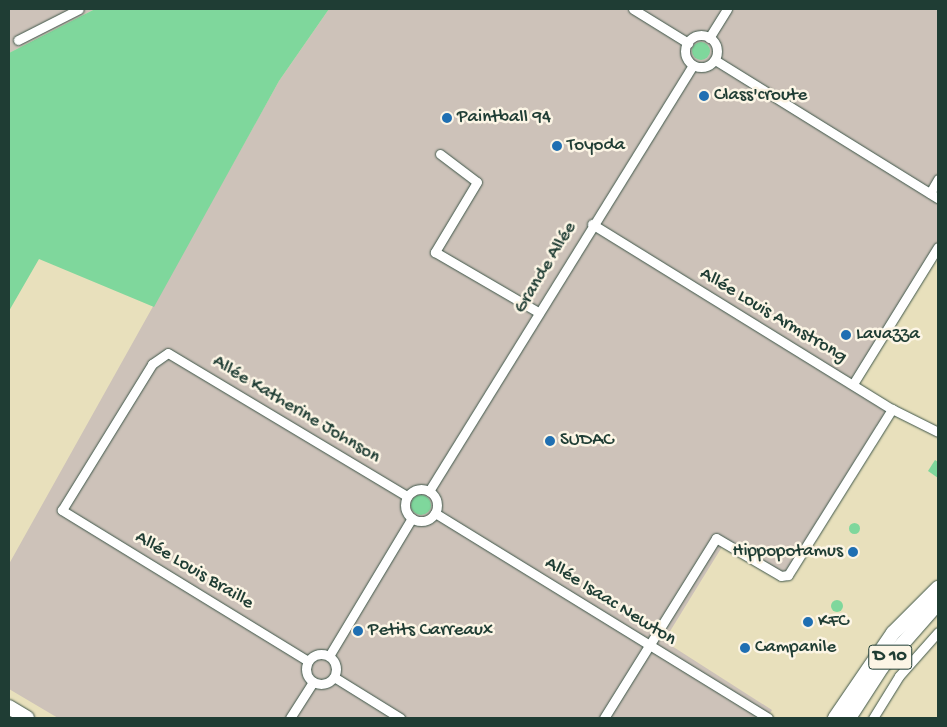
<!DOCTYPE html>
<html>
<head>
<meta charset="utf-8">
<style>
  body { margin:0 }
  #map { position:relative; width:947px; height:727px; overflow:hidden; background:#e8e0bc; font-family:"Gochi Hand",sans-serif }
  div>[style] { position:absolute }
  .industrial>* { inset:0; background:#cdc2b9 }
  .green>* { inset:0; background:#7fd79c }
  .round { border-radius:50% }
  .roads { filter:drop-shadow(0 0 1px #3d5548) drop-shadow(0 0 1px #3d5548) }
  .street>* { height:9px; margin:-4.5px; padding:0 4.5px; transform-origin:4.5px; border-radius:4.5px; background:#fff }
  .street>.ring { margin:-4.5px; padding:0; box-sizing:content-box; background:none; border:9px solid #fff; border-radius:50% }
  .primary>* { height:14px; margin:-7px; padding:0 7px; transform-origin:7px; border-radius:7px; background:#fff }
  .dots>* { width:14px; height:14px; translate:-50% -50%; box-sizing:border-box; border:2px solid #fcf5e5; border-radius:50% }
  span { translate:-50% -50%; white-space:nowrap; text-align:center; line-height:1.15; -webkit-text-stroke:5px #fcf5e5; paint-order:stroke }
  .shield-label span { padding:1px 4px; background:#fcf5e5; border:1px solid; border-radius:4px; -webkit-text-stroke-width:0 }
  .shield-label { font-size:18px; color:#1f3d34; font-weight:700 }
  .poi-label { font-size:19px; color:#1f3d34 }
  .left { translate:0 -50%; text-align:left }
  .right { translate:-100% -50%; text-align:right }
  .street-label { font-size:19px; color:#1f3d34 }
  .frame { position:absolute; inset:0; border:10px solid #1f3d34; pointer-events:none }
</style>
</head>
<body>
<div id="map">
  <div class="industrial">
    <i style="clip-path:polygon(9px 9px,95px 9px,9px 53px)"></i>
    <i style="clip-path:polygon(329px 9px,938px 9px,938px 183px,933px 193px,938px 196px,938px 242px,852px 381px,894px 408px,788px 578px,725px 542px,664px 641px,772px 710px,767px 718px,58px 718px,9px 689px,9px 564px,279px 81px)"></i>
  </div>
  <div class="green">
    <i style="clip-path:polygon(95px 9px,329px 9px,279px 81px,154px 307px,39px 259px,9px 311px,9px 53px)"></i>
    <i class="round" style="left:692px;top:42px;width:18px;height:18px"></i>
    <i style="clip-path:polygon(935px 460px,938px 462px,938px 478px,928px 471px)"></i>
    <i class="round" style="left:411px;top:495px;width:20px;height:20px"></i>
    <i class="round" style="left:848.5px;top:522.5px;width:11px;height:11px"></i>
    <i class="round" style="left:831px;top:600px;width:12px;height:12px"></i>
  </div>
  <div class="roads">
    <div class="street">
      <i style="left:633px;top:9px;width:65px;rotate:31.7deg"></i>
      <i class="ring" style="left:685px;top:35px;width:23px;height:23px"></i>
      <i style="left:709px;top:38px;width:34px;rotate:-58deg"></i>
      <i style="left:18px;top:40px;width:68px;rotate:-26.9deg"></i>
      <i style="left:715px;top:60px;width:262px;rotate:31.8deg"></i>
      <i style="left:440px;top:154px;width:46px;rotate:37.1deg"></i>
      <i style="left:477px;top:182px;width:82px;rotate:121deg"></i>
      <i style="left:435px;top:252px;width:119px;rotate:30.2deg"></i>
      <i style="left:930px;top:193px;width:16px;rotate:-60deg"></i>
      <i style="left:592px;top:224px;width:352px;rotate:31.7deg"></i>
      <i style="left:892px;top:409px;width:51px;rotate:26.6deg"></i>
      <i style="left:853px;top:384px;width:161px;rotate:-58.2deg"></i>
      <i class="ring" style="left:405px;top:489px;width:23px;height:23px"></i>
      <i style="left:429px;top:491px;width:501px;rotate:-58.21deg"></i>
      <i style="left:435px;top:513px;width:391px;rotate:31.6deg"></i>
      <i class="ring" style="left:306px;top:654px;width:21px;height:21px"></i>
      <i style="left:329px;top:656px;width:161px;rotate:-59deg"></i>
      <i style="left:308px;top:661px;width:289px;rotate:-148.5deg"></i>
      <i style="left:62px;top:510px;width:172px;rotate:-58.3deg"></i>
      <i style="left:152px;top:364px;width:19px;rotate:-35deg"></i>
      <i style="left:168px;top:353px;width:279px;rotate:30.9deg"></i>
      <i style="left:334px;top:677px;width:78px;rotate:31.8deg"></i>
      <i style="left:290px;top:718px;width:43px;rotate:-57.4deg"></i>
      <i style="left:604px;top:718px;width:212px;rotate:-58.1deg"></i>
      <i style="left:716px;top:538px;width:75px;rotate:30.3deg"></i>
      <i style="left:781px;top:576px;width:7px;rotate:-8deg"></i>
      <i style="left:788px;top:575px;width:196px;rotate:-57.9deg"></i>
      <i style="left:873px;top:718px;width:49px;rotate:-58.2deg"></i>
      <i style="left:899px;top:676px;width:59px;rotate:-48.4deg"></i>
    </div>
    <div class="primary">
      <i style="left:9px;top:707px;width:21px;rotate:31deg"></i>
      <i style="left:835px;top:718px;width:103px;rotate:-55.7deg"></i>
      <i style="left:893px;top:633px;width:64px;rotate:-45deg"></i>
      <i style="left:849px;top:718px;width:61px;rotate:-57.1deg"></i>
      <i style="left:882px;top:667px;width:85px;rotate:-48.8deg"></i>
    </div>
  </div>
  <div class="dots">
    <i style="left:704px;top:96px;background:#1f6fb2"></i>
    <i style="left:447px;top:118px;background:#1f6fb2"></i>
    <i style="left:557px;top:146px;background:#1f6fb2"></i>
    <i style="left:846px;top:335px;background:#1f6fb2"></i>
    <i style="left:550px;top:441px;background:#1f6fb2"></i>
    <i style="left:853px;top:552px;background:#1f6fb2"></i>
    <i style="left:808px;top:622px;background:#1f6fb2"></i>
    <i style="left:358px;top:631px;background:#1f6fb2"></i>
    <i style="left:745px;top:648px;background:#1f6fb2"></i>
  </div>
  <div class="shield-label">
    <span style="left:890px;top:657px">D 10</span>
  </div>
  <div class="poi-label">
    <span class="left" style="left:714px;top:96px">Class'croute</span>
    <span class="left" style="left:457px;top:118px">Paintball 94</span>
    <span class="left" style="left:567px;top:146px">Toyoda</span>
    <span class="left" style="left:856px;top:335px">Lavazza</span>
    <span class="left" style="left:560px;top:441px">SUDAC</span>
    <span class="right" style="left:843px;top:552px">Hippopotamus</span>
    <span class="left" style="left:818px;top:622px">KFC</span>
    <span class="left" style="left:368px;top:631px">Petits Carreaux</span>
    <span class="left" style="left:755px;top:648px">Campanile</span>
  </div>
  <div class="street-label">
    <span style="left:546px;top:268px;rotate:-59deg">Grande Allée</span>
    <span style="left:773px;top:316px;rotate:31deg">Allée Louis Armstrong</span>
    <span style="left:296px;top:410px;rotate:31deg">Allée Katherine Johnson</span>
    <span style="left:194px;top:571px;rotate:31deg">Allée Louis Braille</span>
    <span style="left:610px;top:602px;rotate:32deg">Allée Isaac Newton</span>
  </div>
  <div class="frame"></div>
</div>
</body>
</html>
